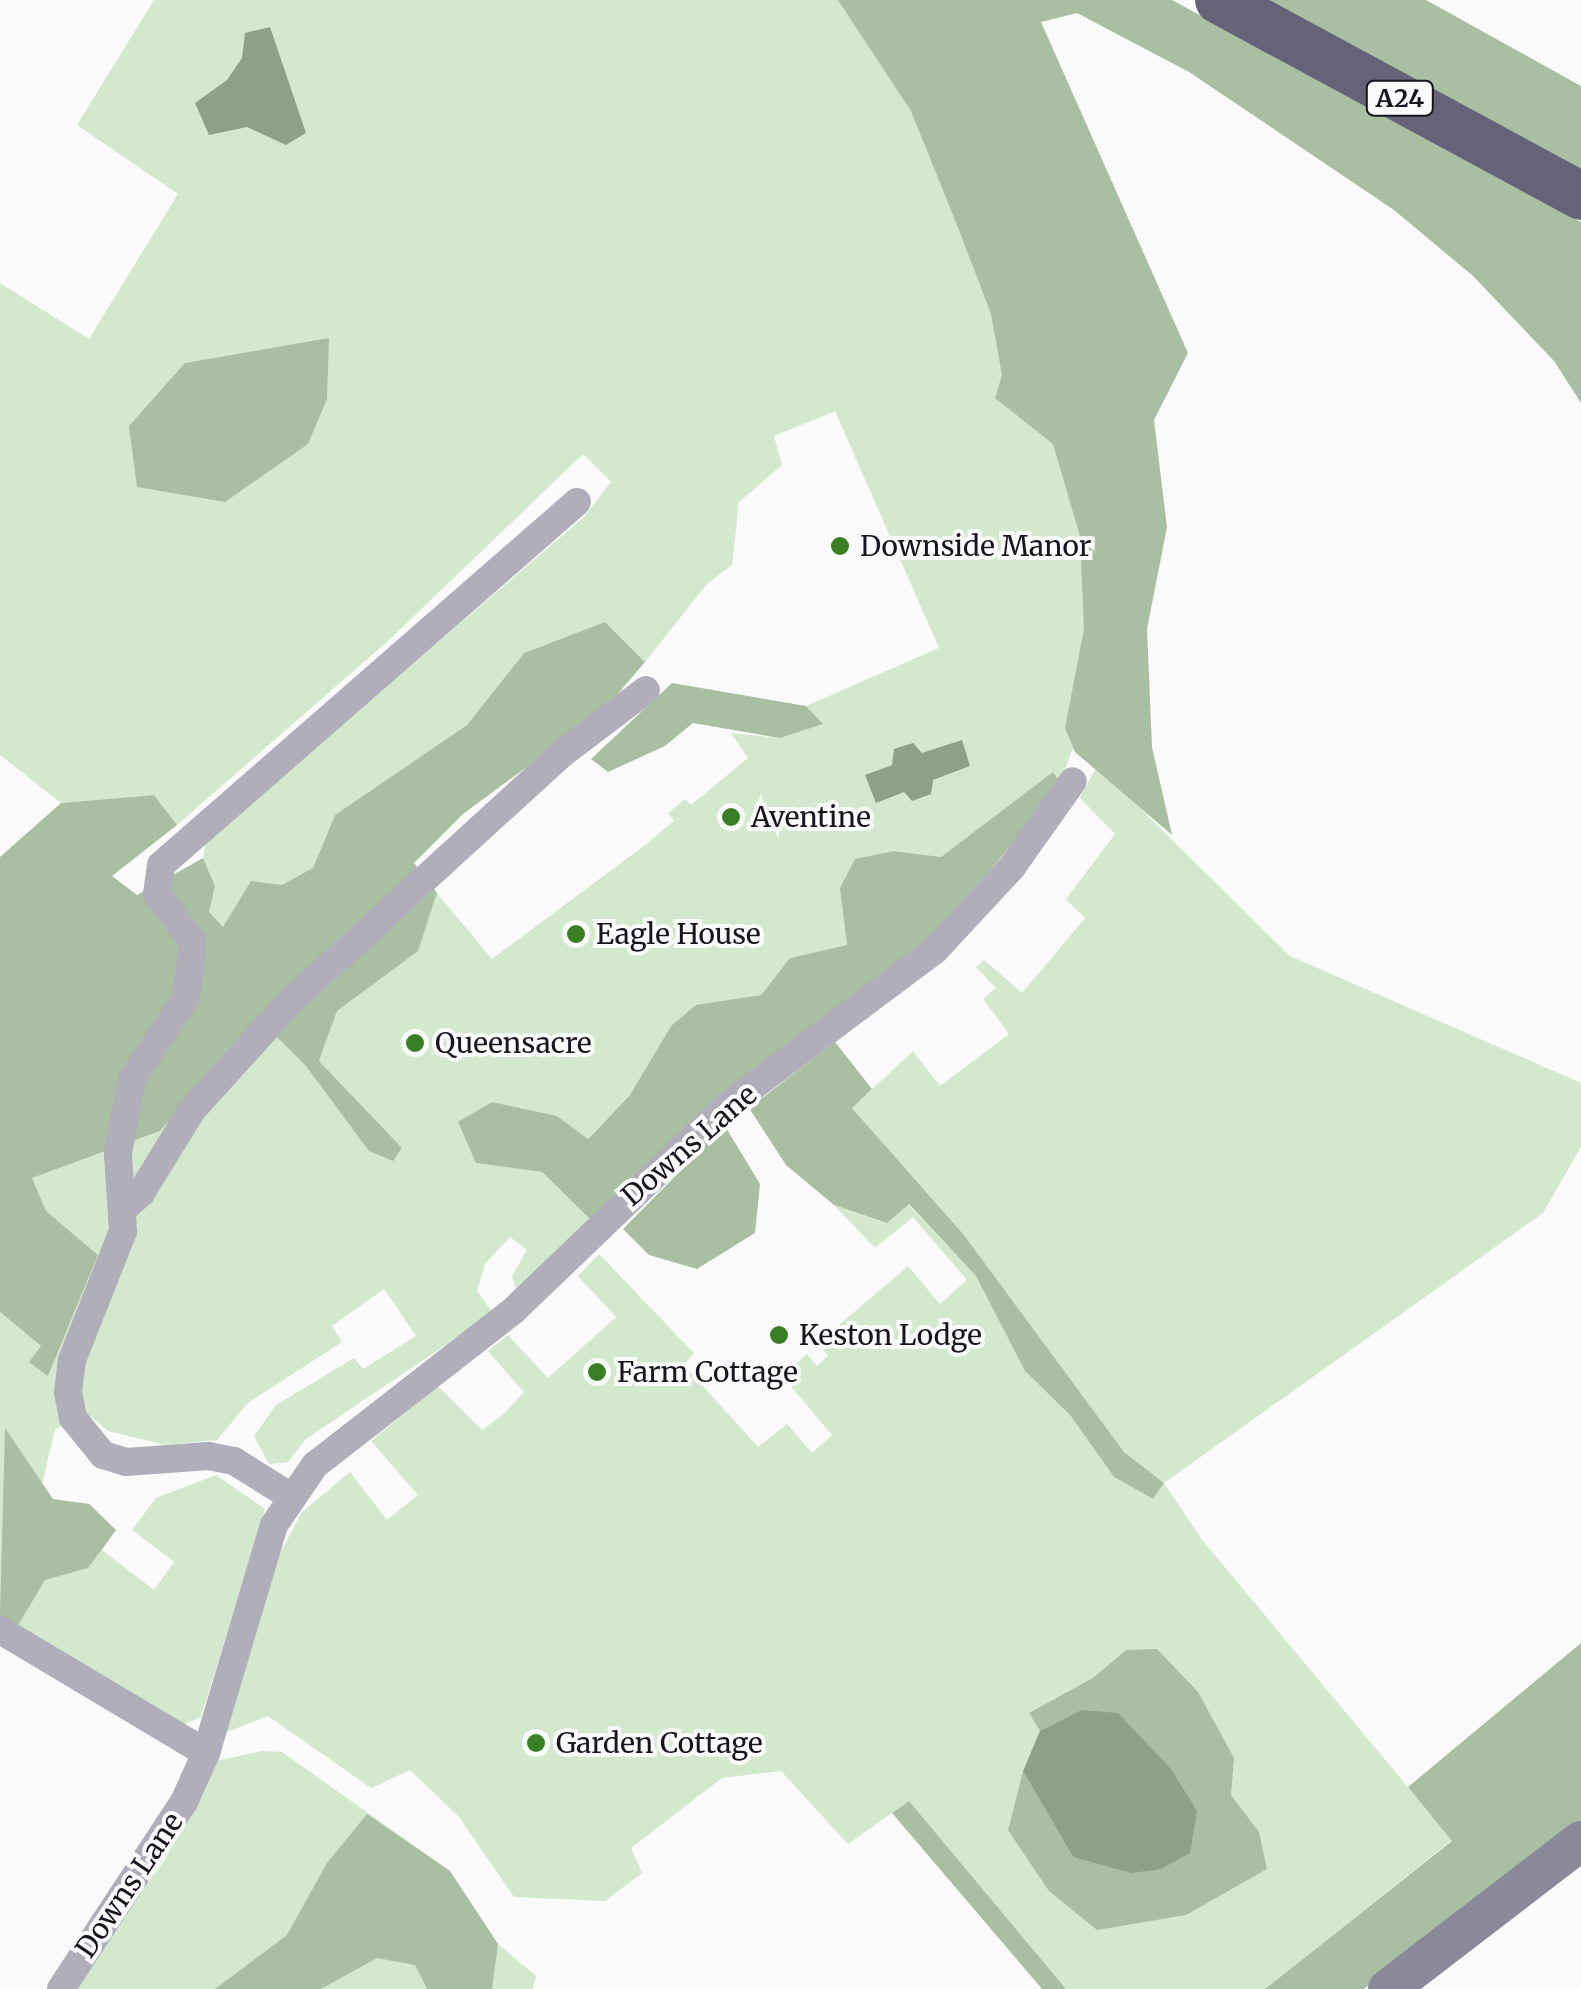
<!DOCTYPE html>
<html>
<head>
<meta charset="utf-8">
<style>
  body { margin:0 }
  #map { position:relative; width:1581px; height:1989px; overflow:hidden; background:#fafafa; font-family:Merriweather,serif }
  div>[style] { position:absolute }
  .green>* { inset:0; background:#d3e9cd }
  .forest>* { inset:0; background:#a8bfa2 }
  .water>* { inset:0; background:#8ca286 }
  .minor>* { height:28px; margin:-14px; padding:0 14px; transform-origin:14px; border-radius:14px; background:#afaeba }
  .secondary>* { height:40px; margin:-20px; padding:0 20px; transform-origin:20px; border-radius:20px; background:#8a899a }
  .trunk>* { height:48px; margin:-24px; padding:0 24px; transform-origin:24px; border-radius:24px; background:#666379 }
  .dots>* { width:28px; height:28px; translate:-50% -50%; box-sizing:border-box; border:5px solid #fafafa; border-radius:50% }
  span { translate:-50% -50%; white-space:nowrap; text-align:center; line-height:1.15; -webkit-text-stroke:8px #fafafa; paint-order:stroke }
  .shield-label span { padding:2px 8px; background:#fafafa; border:2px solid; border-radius:8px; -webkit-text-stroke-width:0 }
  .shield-label { font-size:25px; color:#171620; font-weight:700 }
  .poi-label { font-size:28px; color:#171620 }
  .left { translate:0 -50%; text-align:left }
  .street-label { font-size:28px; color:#171620 }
</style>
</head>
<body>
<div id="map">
  <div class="green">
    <i style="clip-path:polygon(154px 0,882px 0,925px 65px,1086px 538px,1090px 704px,1060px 782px,1052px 773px,941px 857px,894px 851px,840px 888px,848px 945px,790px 958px,761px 995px,696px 1006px,671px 1026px,630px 1095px,587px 1139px,557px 1116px,476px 1163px,542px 1172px,590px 1219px,517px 1293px,512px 1276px,527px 1250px,510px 1237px,485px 1264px,477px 1291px,493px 1313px,306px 1439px,288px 1462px,269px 1464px,254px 1436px,276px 1405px,354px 1358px,363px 1369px,416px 1336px,384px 1289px,332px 1326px,342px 1342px,248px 1403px,217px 1440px,165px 1445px,108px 1431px,90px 1416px,55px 1429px,42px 1485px,54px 1500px,89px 1504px,116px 1530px,102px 1550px,154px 1590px,174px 1562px,132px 1530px,156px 1498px,216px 1475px,265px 1509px,201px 1717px,174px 1729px,0 1616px,0 1312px,42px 1347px,48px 1376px,98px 1255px,46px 1211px,31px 1178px,160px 1131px,260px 1020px,401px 1148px,319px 1061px,337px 1011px,418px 950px,437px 893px,492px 959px,645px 845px,674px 821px,668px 813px,685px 799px,691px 805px,748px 758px,731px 733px,780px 738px,822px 724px,806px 706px,939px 648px,835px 411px,774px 436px,782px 465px,739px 502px,732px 565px,707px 584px,645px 662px,605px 622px,524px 653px,467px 725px,335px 815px,313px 868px,223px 927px,209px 912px,215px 886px,203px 858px,206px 841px,584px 517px,611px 482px,583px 454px,388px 641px,177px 825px,154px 795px,61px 803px,0 755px,0 283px,89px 339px,178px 194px,77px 125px)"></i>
    <i style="clip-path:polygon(1097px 766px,1290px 956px,1581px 1083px,1581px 1147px,1543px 1213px,1164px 1483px,1203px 1541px,1452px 1840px,1265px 1989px,1066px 1989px,909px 1801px,848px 1844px,781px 1771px,722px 1778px,631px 1848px,642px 1873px,605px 1901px,514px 1897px,459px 1817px,410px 1770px,371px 1788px,268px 1716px,227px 1732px,261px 1589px,302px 1512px,350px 1472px,387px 1520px,418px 1495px,371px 1441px,438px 1386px,482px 1430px,505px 1413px,524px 1392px,488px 1351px,508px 1335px,548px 1378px,616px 1317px,578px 1276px,599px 1254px,694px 1353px,684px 1365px,758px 1447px,787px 1424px,812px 1453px,832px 1435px,782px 1376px,807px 1354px,817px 1366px,828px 1356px,818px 1343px,908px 1266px,940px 1304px,967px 1280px,913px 1217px,875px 1248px,834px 1205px,886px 1223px,908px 1204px,976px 1276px,1025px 1371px,1070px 1415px,1114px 1477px,1153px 1499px,1164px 1483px,1124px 1452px,964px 1235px,852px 1108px,913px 1051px,940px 1086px,1009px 1034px,983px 999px,996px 988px,976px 967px,984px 960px,1022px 993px,1085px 918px,1066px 899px,1115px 834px,1080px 798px)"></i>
    <i style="clip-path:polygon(262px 1751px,282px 1752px,450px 1871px,498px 1944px,536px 1976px,533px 1989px,68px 1989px,164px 1861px,216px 1761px)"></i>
  </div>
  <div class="forest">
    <i style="clip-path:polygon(838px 0,1172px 0,1581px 222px,1581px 403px,1554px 361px,1473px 276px,1394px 210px,1189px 72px,1077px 13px,1041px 22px,1188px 353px,1154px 420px,1167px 527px,1147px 629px,1152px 747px,1172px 835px,1075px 752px,1065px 728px,1084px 629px,1080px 536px,1053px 444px,995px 398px,1002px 375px,991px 314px,959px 230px,911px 111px)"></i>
    <i style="clip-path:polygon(1262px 0,1426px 0,1581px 86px,1581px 177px)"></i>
    <i style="clip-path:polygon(329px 338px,327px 399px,308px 444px,225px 502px,137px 487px,129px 426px,185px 363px)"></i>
    <i style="clip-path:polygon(605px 622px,645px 662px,604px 710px,463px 814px,414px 863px,437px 893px,418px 951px,337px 1011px,319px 1061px,402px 1148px,393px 1161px,369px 1151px,306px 1066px,260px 1020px,160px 1131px,32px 1178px,46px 1211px,98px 1255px,48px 1376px,29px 1362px,41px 1346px,0 1312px,0 857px,61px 803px,154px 795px,177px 825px,112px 876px,137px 895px,203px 858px,215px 886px,209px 912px,223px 927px,251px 881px,282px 885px,313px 868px,335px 815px,467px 725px,524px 653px)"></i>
    <i style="clip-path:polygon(672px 683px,806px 706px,823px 724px,780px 738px,693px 723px,665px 746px,608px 772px,591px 759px)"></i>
    <i style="clip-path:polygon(1053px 772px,1060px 782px,930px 948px,590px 1219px,542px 1172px,476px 1163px,458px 1122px,492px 1102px,557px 1116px,588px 1139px,630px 1095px,671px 1026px,696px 1005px,761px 995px,790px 958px,847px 945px,840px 888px,855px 859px,894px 851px,941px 857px)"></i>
    <i style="clip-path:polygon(835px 1042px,872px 1089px,852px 1108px,964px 1235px,1124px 1452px,1164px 1483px,1153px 1499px,1114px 1477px,1070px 1415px,1025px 1371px,976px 1276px,909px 1204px,887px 1223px,834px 1205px,786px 1165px,749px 1108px)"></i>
    <i style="clip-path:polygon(725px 1126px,760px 1184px,755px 1233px,697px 1269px,649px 1255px,623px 1229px)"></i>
    <i style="clip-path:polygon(5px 1428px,53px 1499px,89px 1504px,116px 1530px,88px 1568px,45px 1580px,17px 1627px,0 1616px)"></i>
    <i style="clip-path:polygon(1581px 1643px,1581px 1827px,1364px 1989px,1265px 1989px,1452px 1841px,1408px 1787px)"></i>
    <i style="clip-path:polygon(1157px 1649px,1198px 1692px,1234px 1758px,1231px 1795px,1259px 1832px,1267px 1869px,1186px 1915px,1097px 1930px,1049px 1891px,1008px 1830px,1023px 1771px,1073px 1857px,1081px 1710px,1040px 1731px,1029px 1713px,1093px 1678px,1126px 1650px)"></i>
    <i style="clip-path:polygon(909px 1801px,1066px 1989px,1042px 1989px,892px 1813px)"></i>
    <i style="clip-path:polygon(367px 1814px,450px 1871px,498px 1944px,492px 1989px,427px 1989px,415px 1965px,377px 1958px,321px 1989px,215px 1989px,287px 1935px,327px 1863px)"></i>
  </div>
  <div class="water">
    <i style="clip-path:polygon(270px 27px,306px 133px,286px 145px,247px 127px,209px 135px,195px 103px,227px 80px,242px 58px,245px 33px)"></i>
    <i style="clip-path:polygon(962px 740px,970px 766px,933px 780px,931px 794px,912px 801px,904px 792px,876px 803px,865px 775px,892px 765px,894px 749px,913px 743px,922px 753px)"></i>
    <i style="clip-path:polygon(1081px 1710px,1118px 1713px,1171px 1769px,1197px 1811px,1190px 1853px,1161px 1869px,1132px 1873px,1073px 1857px,1023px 1771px,1040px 1731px)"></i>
  </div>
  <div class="minor">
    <i style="left:124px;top:1208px;width:23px;rotate:-41deg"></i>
    <i style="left:141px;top:1193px;width:97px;rotate:-58.4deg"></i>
    <i style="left:192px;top:1110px;width:146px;rotate:-47.8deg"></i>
    <i style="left:290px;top:1002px;width:369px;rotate:-42.4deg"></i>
    <i style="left:563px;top:753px;width:104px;rotate:-37.2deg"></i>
    <i style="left:290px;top:1496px;width:66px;rotate:-148deg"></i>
    <i style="left:234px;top:1461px;width:26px;rotate:-169deg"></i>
    <i style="left:208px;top:1456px;width:82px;rotate:175.8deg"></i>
    <i style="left:126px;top:1462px;width:24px;rotate:-163deg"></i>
    <i style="left:103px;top:1455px;width:48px;rotate:-129deg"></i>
    <i style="left:73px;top:1418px;width:26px;rotate:-101deg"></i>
    <i style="left:68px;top:1392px;width:32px;rotate:-83deg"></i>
    <i style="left:72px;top:1360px;width:139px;rotate:-68.4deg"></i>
    <i style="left:123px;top:1231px;width:78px;rotate:-93.7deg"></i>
    <i style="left:118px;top:1153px;width:75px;rotate:-79.3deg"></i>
    <i style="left:132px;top:1079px;width:97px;rotate:-56.3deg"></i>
    <i style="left:186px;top:998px;width:56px;rotate:-82.9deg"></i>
    <i style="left:193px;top:942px;width:60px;rotate:-126.9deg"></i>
    <i style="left:157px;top:894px;width:29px;rotate:-82deg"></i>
    <i style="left:161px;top:865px;width:552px;rotate:-41.11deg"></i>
    <i style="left:0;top:1630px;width:240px;rotate:30.8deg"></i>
    <i style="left:61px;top:1989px;width:224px;rotate:-56.7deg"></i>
    <i style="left:184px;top:1802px;width:54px;rotate:-65.8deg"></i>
    <i style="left:206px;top:1753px;width:238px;rotate:-73.4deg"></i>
    <i style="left:274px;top:1525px;width:73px;rotate:-55.7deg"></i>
    <i style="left:315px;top:1465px;width:252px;rotate:-37.9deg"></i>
    <i style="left:514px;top:1310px;width:296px;rotate:-43.8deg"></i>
    <i style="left:728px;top:1105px;width:259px;rotate:-36.8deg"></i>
    <i style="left:935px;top:950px;width:113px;rotate:-47.1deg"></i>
    <i style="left:1012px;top:867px;width:105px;rotate:-54.7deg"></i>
  </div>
  <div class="secondary">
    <i style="left:1388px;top:1989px;width:243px;rotate:-37.5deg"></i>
  </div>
  <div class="trunk">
    <i style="left:1219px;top:0;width:412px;rotate:28.4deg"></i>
  </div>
  <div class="dots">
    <i style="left:840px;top:546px;background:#398025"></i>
    <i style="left:731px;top:817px;background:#398025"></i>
    <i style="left:576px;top:934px;background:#398025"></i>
    <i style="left:415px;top:1043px;background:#398025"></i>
    <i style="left:779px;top:1335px;background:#398025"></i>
    <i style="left:597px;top:1372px;background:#398025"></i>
    <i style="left:536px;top:1743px;background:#398025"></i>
  </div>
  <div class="shield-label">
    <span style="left:1400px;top:98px">A24</span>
  </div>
  <div class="poi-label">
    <span class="left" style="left:860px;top:546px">Downside Manor</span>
    <span class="left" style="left:751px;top:817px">Aventine</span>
    <span class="left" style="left:596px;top:934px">Eagle House</span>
    <span class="left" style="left:435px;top:1043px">Queensacre</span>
    <span class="left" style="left:799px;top:1335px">Keston Lodge</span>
    <span class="left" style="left:617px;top:1372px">Farm Cottage</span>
    <span class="left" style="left:556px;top:1743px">Garden Cottage</span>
  </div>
  <div class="street-label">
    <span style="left:689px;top:1145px;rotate:-41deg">Downs Lane</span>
    <span style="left:129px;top:1885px;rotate:-56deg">Downs Lane</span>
  </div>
</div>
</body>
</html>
